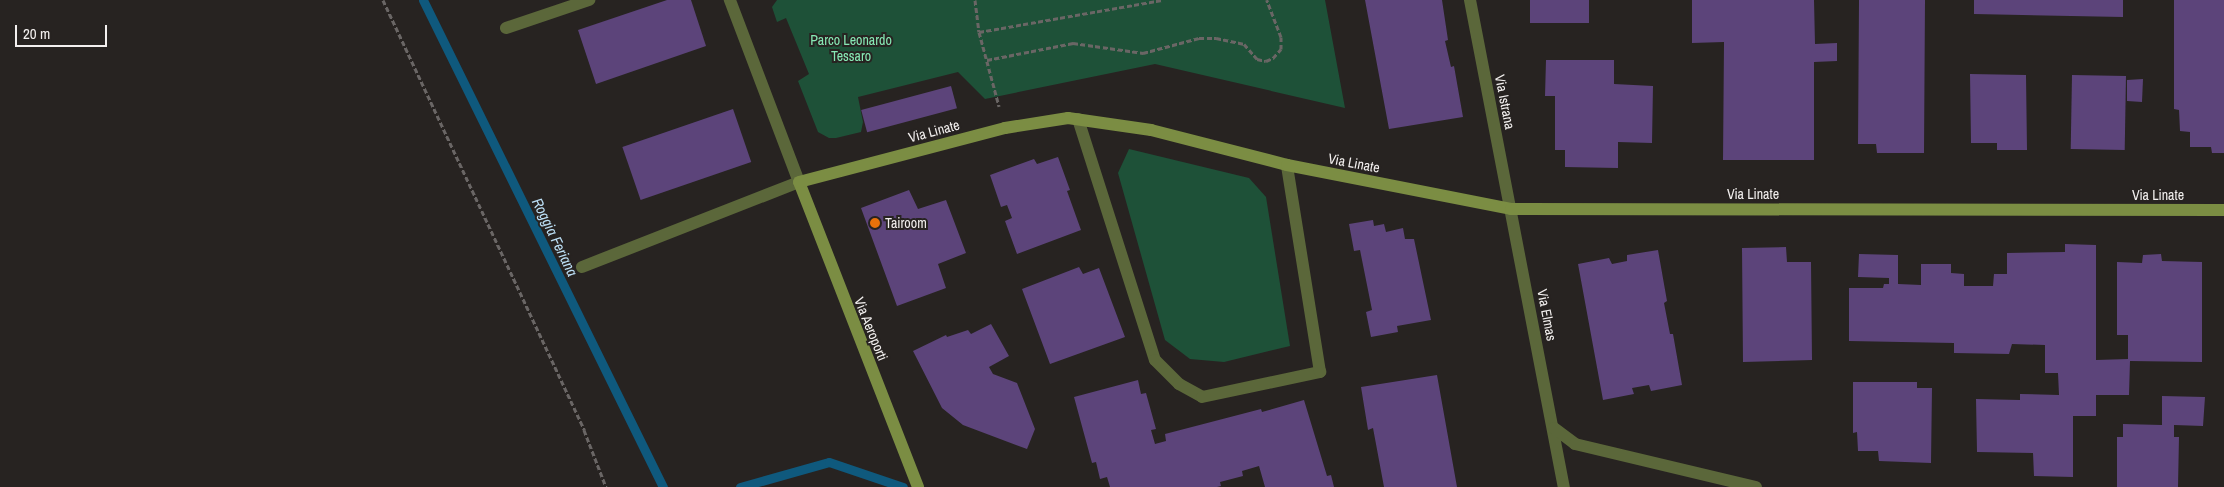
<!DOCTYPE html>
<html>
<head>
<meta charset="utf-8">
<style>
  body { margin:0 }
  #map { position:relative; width:2224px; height:487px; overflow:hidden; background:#272321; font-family:"Archivo Narrow",sans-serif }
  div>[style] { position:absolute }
  .green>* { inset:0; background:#1e5138 }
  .stream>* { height:9px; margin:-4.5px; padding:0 4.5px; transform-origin:4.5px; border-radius:4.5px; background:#0f597d }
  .building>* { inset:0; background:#5c447a; transform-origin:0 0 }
  .path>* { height:3px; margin-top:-1.5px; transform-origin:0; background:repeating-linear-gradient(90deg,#6a6665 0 5px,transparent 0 7.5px) }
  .street>* { height:12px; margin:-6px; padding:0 6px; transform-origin:6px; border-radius:6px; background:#5b673a }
  .secondary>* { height:12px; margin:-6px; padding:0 6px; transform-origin:6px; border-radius:6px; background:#7b8d43 }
  .dots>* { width:14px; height:14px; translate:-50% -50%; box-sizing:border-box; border:2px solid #272321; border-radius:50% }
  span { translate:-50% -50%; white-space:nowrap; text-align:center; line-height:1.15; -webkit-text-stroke:4px #272321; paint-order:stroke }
  .park-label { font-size:14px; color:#87e9b5 }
  .street-label { font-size:14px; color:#f3f0ef }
  .poi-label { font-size:14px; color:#f3f0ef }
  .left { translate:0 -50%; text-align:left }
  .water-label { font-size:15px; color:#bbdef4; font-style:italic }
  .scale { position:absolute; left:15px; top:25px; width:92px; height:22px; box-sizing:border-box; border:2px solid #f3f0ef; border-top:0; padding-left:6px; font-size:15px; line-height:18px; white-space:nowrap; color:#f3f0ef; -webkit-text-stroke:4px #272321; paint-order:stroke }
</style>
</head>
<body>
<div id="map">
  <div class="green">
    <i style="clip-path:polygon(777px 0,1325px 0,1345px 108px,1155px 64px,985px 99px,958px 72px,858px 97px,863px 122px,861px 132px,836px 138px,829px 138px,818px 132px,798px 81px,809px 74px,786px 18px,777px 22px,772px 7px)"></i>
    <i style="clip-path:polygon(1129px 149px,1249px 178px,1266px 197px,1290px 346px,1224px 362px,1190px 359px,1165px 340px,1118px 173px)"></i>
  </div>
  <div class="stream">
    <i style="left:423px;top:0;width:543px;rotate:63.77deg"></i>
    <i style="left:740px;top:487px;width:92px;rotate:-15.7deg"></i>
    <i style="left:829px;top:462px;width:78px;rotate:18.7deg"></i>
  </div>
  <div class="building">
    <i style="clip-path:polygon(667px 0,691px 0,706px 46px,596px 84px,578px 30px)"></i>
    <i style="clip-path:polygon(1365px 0,1442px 0,1448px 40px,1445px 41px,1451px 67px,1454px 66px,1463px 117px,1389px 129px)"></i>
    <i style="left:1530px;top:0;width:59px;height:23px"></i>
    <i style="clip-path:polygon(1692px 0,1814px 0,1815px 44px,1837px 43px,1837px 61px,1814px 62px,1814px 160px,1723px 160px,1724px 42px,1692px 43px)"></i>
    <i style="clip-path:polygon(1859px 0,1925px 0,1924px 153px,1877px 153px,1876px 144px,1858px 144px)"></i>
    <i style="clip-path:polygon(1974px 0,2123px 0,2123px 17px,1974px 14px)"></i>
    <i style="clip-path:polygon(2174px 0,2224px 0,2224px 153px,2212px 153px,2211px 147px,2190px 147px,2190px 132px,2180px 131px,2179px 110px,2174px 109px)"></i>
    <i style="clip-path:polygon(1546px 60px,1614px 60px,1614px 84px,1653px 86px,1652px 143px,1618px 142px,1618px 168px,1565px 167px,1565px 150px,1555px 150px,1555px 96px,1545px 96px)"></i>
    <i style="clip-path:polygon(1970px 74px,2026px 75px,2027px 150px,1997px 150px,1997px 143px,1971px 143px)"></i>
    <i style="left:2072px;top:75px;width:54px;height:74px;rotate:1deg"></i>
    <i style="clip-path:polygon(2143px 79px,2142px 102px,2127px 101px,2127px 80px)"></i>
    <i style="left:951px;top:86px;width:23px;height:93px;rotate:75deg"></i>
    <i style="left:733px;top:109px;width:56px;height:117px;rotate:71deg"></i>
    <i style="clip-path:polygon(1058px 157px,1070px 190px,1067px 191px,1081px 230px,1017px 254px,1005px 221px,1012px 218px,1007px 205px,1001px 207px,990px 175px,1034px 159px,1037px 164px)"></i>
    <i style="clip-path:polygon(909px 190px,918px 209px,946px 200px,966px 253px,938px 264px,946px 288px,897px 306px,861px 208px)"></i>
    <i style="clip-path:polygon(1373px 220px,1374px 226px,1384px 224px,1386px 232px,1403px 228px,1405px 239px,1414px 239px,1431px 320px,1397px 326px,1398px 332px,1371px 337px,1366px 312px,1372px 310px,1360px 250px,1354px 251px,1349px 224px)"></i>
    <i style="clip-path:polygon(2065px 244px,2096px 245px,2096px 360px,2128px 359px,2128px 335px,2117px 335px,2117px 262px,2142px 263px,2143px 255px,2161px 254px,2162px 261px,2202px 262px,2202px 362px,2130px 361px,2129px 395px,2096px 395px,2096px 416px,2073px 416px,2073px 477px,2034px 476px,2033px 453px,1977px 452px,1976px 399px,2020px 400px,2020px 394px,2059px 395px,2058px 373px,2045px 373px,2045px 345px,2012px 344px,2009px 354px,1954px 353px,1954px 343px,1849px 341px,1849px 288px,1883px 288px,1884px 284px,1889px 284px,1889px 278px,1858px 277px,1859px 254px,1898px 255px,1898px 284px,1921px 285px,1921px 264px,1951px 264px,1951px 273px,1964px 274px,1964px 286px,1993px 286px,1994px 274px,2007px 274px,2007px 253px,2065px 252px)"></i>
    <i style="clip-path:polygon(1786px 247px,1787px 262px,1811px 262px,1812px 360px,1743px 362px,1742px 248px)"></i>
    <i style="clip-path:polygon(1658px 250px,1667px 301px,1664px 303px,1670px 334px,1673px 334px,1682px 385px,1651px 391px,1649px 385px,1632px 388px,1634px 394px,1603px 400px,1578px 264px,1609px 258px,1612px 264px,1627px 261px,1627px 255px)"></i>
    <i style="clip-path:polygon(1079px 267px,1083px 274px,1099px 268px,1125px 337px,1050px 364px,1022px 289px)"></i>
    <i style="clip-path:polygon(991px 324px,1009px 356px,989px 367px,993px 374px,1017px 383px,1035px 429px,1027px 449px,963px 425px,942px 408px,913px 351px,946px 335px,947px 337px,968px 330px,971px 334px)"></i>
    <i style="clip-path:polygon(1437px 375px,1457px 487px,1384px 487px,1373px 428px,1368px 430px,1361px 387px)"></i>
    <i style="clip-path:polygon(1138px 380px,1141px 394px,1146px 393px,1156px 429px,1151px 430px,1155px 444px,1166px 441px,1165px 434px,1261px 409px,1262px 412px,1304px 400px,1327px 476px,1331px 475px,1334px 487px,1265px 487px,1259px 466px,1242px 471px,1243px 476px,1220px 482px,1221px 486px,1217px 487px,1110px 487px,1107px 477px,1100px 479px,1096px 462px,1092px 463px,1074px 397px)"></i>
    <i style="clip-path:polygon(1853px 382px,1917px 382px,1917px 388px,1932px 388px,1931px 463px,1879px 461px,1878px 451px,1858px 451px,1857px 432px,1853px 433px)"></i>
    <i style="clip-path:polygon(2162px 396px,2205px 397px,2203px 426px,2174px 425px,2174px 437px,2179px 437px,2178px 487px,2117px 487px,2117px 437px,2123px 437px,2123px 424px,2162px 425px)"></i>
  </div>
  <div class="path">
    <i style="left:383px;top:0;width:475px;rotate:64.9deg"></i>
    <i style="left:584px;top:430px;width:61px;rotate:68.9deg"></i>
    <i style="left:975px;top:0;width:32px;rotate:83deg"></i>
    <i style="left:979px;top:32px;width:77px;rotate:74.9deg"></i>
    <i style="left:979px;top:32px;width:187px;rotate:-9.9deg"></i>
    <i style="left:987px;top:60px;width:88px;rotate:-11.2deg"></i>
    <i style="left:1073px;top:43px;width:71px;rotate:8.1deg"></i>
    <i style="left:1143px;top:53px;width:58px;rotate:-15deg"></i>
    <i style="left:1199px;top:38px;width:17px"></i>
    <i style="left:1216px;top:38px;width:29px;rotate:12deg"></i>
    <i style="left:1244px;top:44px;width:20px;rotate:49deg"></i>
    <i style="left:1257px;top:59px;width:9px;rotate:13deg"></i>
    <i style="left:1266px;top:61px;width:8px;rotate:-23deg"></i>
    <i style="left:1273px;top:58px;width:12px;rotate:-48deg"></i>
    <i style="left:1281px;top:49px;width:12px;rotate:-90deg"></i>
    <i style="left:1281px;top:37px;width:40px;rotate:-111deg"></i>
  </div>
  <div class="street">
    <i style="left:1470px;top:0;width:496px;rotate:79.1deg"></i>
    <i style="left:506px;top:28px;width:88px;rotate:-18.6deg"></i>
    <i style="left:1078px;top:119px;width:253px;rotate:72.3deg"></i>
    <i style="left:1155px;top:360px;width:34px;rotate:45deg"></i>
    <i style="left:1179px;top:384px;width:26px;rotate:29deg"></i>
    <i style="left:1202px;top:397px;width:121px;rotate:-12deg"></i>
    <i style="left:1320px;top:372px;width:210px;rotate:-99.1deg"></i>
    <i style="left:582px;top:267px;width:233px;rotate:-21.4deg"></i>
    <i style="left:799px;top:182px;width:195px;rotate:-110.8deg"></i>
    <i style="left:1554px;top:428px;width:26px;rotate:37deg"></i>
    <i style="left:1575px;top:444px;width:186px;rotate:13.4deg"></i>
  </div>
  <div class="secondary">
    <i style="left:918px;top:487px;width:327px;rotate:-111.3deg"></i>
    <i style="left:799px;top:182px;width:213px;rotate:-14.7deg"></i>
    <i style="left:1005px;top:128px;width:64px;rotate:-9deg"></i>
    <i style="left:1068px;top:118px;width:84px;rotate:8.2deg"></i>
    <i style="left:1151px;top:130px;width:140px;rotate:14.4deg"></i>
    <i style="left:1287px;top:165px;width:228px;rotate:11.1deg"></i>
    <i style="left:1511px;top:209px;width:713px;rotate:0.08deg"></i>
  </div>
  <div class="dots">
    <i style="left:875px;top:223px;background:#e8710a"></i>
  </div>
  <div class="park-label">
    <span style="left:851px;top:48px">Parco Leonardo<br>Tessaro</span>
  </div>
  <div class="street-label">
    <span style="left:1505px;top:102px;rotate:79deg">Via Istrana</span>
    <span style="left:934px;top:131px;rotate:-15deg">Via Linate</span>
    <span style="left:1354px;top:163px;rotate:11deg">Via Linate</span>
    <span style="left:1753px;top:194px">Via Linate</span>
    <span style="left:2158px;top:195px">Via Linate</span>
    <span style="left:1547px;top:315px;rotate:79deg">Via Elmas</span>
    <span style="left:871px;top:329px;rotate:68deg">Via Aeroporti</span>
  </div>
  <div class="poi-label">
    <span class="left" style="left:885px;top:223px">Tairoom</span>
  </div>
  <div class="water-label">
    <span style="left:555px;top:237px;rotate:64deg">Roggia Feriana</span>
  </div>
  <div class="scale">20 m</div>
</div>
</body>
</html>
